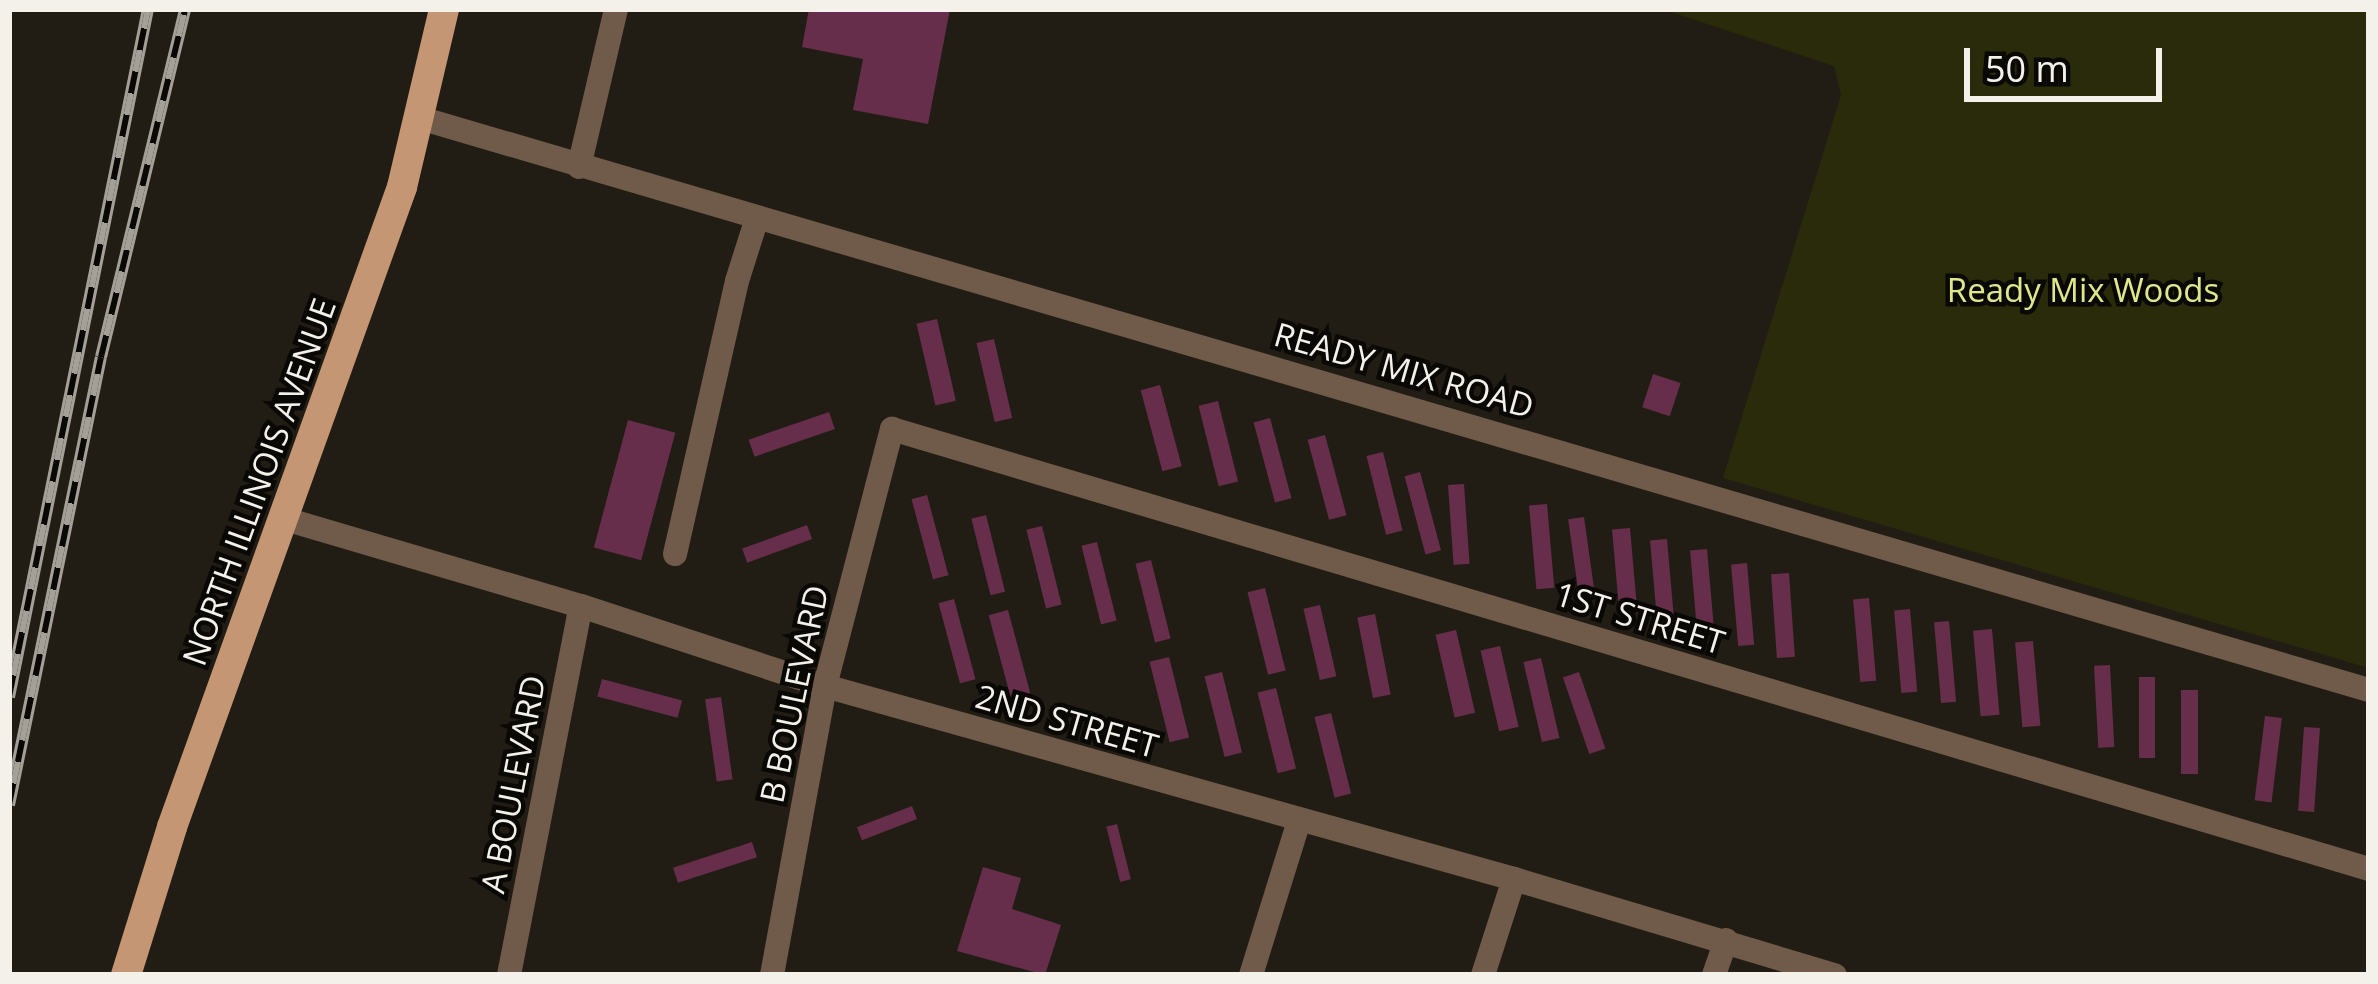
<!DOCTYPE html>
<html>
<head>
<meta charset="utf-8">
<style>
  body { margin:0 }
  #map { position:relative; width:2378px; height:984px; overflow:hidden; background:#221d14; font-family:"Open Sans",sans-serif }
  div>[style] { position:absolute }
  .green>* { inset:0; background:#292b0b }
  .building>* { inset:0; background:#662e4a; transform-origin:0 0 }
  .street>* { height:24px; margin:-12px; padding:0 12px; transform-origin:12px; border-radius:12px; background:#705a49 }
  .primary>* { height:30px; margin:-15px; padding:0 15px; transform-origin:15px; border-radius:15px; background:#c59673 }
  .rail>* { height:12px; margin-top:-6px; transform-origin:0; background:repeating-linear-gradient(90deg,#0a0805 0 22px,#a4a098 0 44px); box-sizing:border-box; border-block:3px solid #a4a098 }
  span { translate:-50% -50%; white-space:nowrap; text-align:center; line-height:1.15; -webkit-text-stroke:9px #0a0805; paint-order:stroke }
  .park-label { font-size:33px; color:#dee88b }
  .street-label { font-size:33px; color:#f4f0ea }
  .frame { position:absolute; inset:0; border:12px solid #f4f0ea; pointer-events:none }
  .scale { position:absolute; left:1964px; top:48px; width:198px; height:54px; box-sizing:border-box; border:6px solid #f4f0ea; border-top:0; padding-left:15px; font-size:36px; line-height:42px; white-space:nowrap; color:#f4f0ea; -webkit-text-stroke:9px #0a0805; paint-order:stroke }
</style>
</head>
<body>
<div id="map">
  <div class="green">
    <i style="clip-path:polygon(1662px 9px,2369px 9px,2369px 668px,1723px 478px,1841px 95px,1834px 66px)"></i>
  </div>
  <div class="building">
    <i style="clip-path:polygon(809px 9px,950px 9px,928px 124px,853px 110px,863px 59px,802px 47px)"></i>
    <i style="left:937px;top:319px;width:84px;height:21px;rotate:77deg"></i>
    <i style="left:994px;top:339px;width:81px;height:18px;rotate:77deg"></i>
    <i style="left:1653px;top:374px;width:29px;height:35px;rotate:18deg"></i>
    <i style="left:1160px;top:385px;width:84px;height:20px;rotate:75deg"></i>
    <i style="left:1218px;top:401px;width:83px;height:20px;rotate:76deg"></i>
    <i style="left:829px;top:412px;width:18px;height:85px;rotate:71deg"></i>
    <i style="left:1270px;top:418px;width:83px;height:17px;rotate:75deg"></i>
    <i style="left:628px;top:420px;width:49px;height:132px;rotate:15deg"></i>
    <i style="left:1325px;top:435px;width:83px;height:18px;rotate:75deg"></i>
    <i style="left:1383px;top:452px;width:81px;height:17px;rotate:76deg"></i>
    <i style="left:1420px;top:472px;width:81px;height:16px;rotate:75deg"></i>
    <i style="left:1464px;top:484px;width:80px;height:16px;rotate:86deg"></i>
    <i style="left:927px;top:495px;width:83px;height:16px;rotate:75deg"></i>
    <i style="left:1547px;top:504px;width:84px;height:18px;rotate:85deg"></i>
    <i style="left:986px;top:515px;width:79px;height:15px;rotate:76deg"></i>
    <i style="left:1584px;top:517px;width:82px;height:16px;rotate:82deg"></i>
    <i style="left:807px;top:525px;width:15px;height:69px;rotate:70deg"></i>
    <i style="left:1042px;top:526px;width:81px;height:16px;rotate:76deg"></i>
    <i style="left:1630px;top:528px;width:85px;height:18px;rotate:85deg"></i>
    <i style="left:1667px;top:539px;width:84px;height:17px;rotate:85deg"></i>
    <i style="left:1097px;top:542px;width:81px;height:16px;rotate:76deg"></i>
    <i style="left:1707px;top:549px;width:84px;height:17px;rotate:85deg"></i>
    <i style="left:1151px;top:560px;width:81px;height:16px;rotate:76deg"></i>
    <i style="left:1747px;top:563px;width:82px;height:16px;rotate:85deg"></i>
    <i style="left:1789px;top:573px;width:84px;height:18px;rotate:86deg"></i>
    <i style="left:1265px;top:588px;width:85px;height:18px;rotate:76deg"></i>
    <i style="left:1869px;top:598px;width:83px;height:16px;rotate:85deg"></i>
    <i style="left:954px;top:599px;width:83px;height:16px;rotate:75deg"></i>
    <i style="left:1320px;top:605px;width:73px;height:17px;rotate:77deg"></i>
    <i style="left:1910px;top:609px;width:83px;height:16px;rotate:85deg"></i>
    <i style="left:1008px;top:610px;width:86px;height:20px;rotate:75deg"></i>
    <i style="left:1375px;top:614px;width:82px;height:18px;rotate:79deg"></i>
    <i style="left:1949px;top:621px;width:81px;height:15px;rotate:85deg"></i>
    <i style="left:1992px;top:629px;width:86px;height:19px;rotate:85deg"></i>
    <i style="left:1456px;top:630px;width:85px;height:21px;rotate:77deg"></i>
    <i style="left:2033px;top:641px;width:85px;height:18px;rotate:85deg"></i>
    <i style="left:1500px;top:646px;width:83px;height:20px;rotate:77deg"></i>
    <i style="left:1169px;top:657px;width:83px;height:20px;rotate:76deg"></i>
    <i style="left:1541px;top:658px;width:82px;height:18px;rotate:77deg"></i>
    <i style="left:2110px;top:665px;width:82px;height:16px;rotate:87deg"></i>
    <i style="left:1222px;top:672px;width:83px;height:18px;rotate:76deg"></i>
    <i style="left:1579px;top:672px;width:81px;height:17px;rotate:71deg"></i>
    <i style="left:2139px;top:677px;width:16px;height:81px"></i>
    <i style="left:602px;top:679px;width:83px;height:18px;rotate:15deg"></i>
    <i style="left:1276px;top:688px;width:83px;height:19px;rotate:76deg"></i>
    <i style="left:2181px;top:690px;width:17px;height:84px"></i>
    <i style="left:721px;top:697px;width:83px;height:16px;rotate:82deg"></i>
    <i style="left:1331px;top:713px;width:83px;height:17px;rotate:76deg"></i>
    <i style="left:2265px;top:716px;width:17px;height:85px;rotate:7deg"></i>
    <i style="left:2304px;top:727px;width:16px;height:84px;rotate:4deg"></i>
    <i style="left:912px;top:806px;width:14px;height:59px;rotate:69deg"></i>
    <i style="left:1117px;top:824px;width:57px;height:11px;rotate:76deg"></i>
    <i style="left:752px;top:842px;width:16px;height:83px;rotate:72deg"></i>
    <i style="clip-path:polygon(983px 867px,1021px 878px,1012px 909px,1061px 925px,1045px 975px,957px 951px)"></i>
  </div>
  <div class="street">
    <i style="left:420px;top:118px;width:2031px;rotate:16.36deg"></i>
    <i style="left:579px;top:167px;width:162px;rotate:-76.8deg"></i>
    <i style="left:285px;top:519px;width:309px;rotate:16.4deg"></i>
    <i style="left:581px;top:606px;width:257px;rotate:18.2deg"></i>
    <i style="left:825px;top:686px;width:716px;rotate:15.65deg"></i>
    <i style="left:1514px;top:879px;width:335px;rotate:16.7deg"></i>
    <i style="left:675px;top:554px;width:280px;rotate:-77.2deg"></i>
    <i style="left:737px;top:281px;width:66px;rotate:-72.4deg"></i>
    <i style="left:509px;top:975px;width:376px;rotate:-79deg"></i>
    <i style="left:772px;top:975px;width:294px;rotate:-79.6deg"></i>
    <i style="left:825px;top:686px;width:266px;rotate:-75.4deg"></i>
    <i style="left:892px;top:429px;width:1541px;rotate:16.59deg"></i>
    <i style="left:1251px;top:975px;width:161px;rotate:-72.7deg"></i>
    <i style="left:1483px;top:975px;width:101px;rotate:-72.1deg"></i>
    <i style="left:1714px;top:975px;width:37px;rotate:-71deg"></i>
  </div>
  <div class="primary">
    <i style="left:126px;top:975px;width:155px;rotate:-72.7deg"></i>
    <i style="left:172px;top:827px;width:680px;rotate:-70.23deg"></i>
    <i style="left:402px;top:187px;width:183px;rotate:-76.7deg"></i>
  </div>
  <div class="rail">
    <i style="left:9px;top:697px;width:702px;rotate:-78.58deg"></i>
    <i style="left:9px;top:805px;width:457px;rotate:-78.4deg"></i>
    <i style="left:101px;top:357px;width:358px;rotate:-76.4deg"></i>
  </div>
  <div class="park-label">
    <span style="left:2083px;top:290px">Ready Mix Woods</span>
  </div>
  <div class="street-label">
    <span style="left:1404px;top:370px;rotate:16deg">READY MIX ROAD</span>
    <span style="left:259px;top:482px;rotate:-70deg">NORTH ILLINOIS AVENUE</span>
    <span style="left:1640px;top:618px;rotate:17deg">1ST STREET</span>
    <span style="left:794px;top:694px;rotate:-78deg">B BOULEVARD</span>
    <span style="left:1067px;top:721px;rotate:16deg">2ND STREET</span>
    <span style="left:513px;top:784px;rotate:-79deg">A BOULEVARD</span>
  </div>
  <div class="frame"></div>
  <div class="scale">50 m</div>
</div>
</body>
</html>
